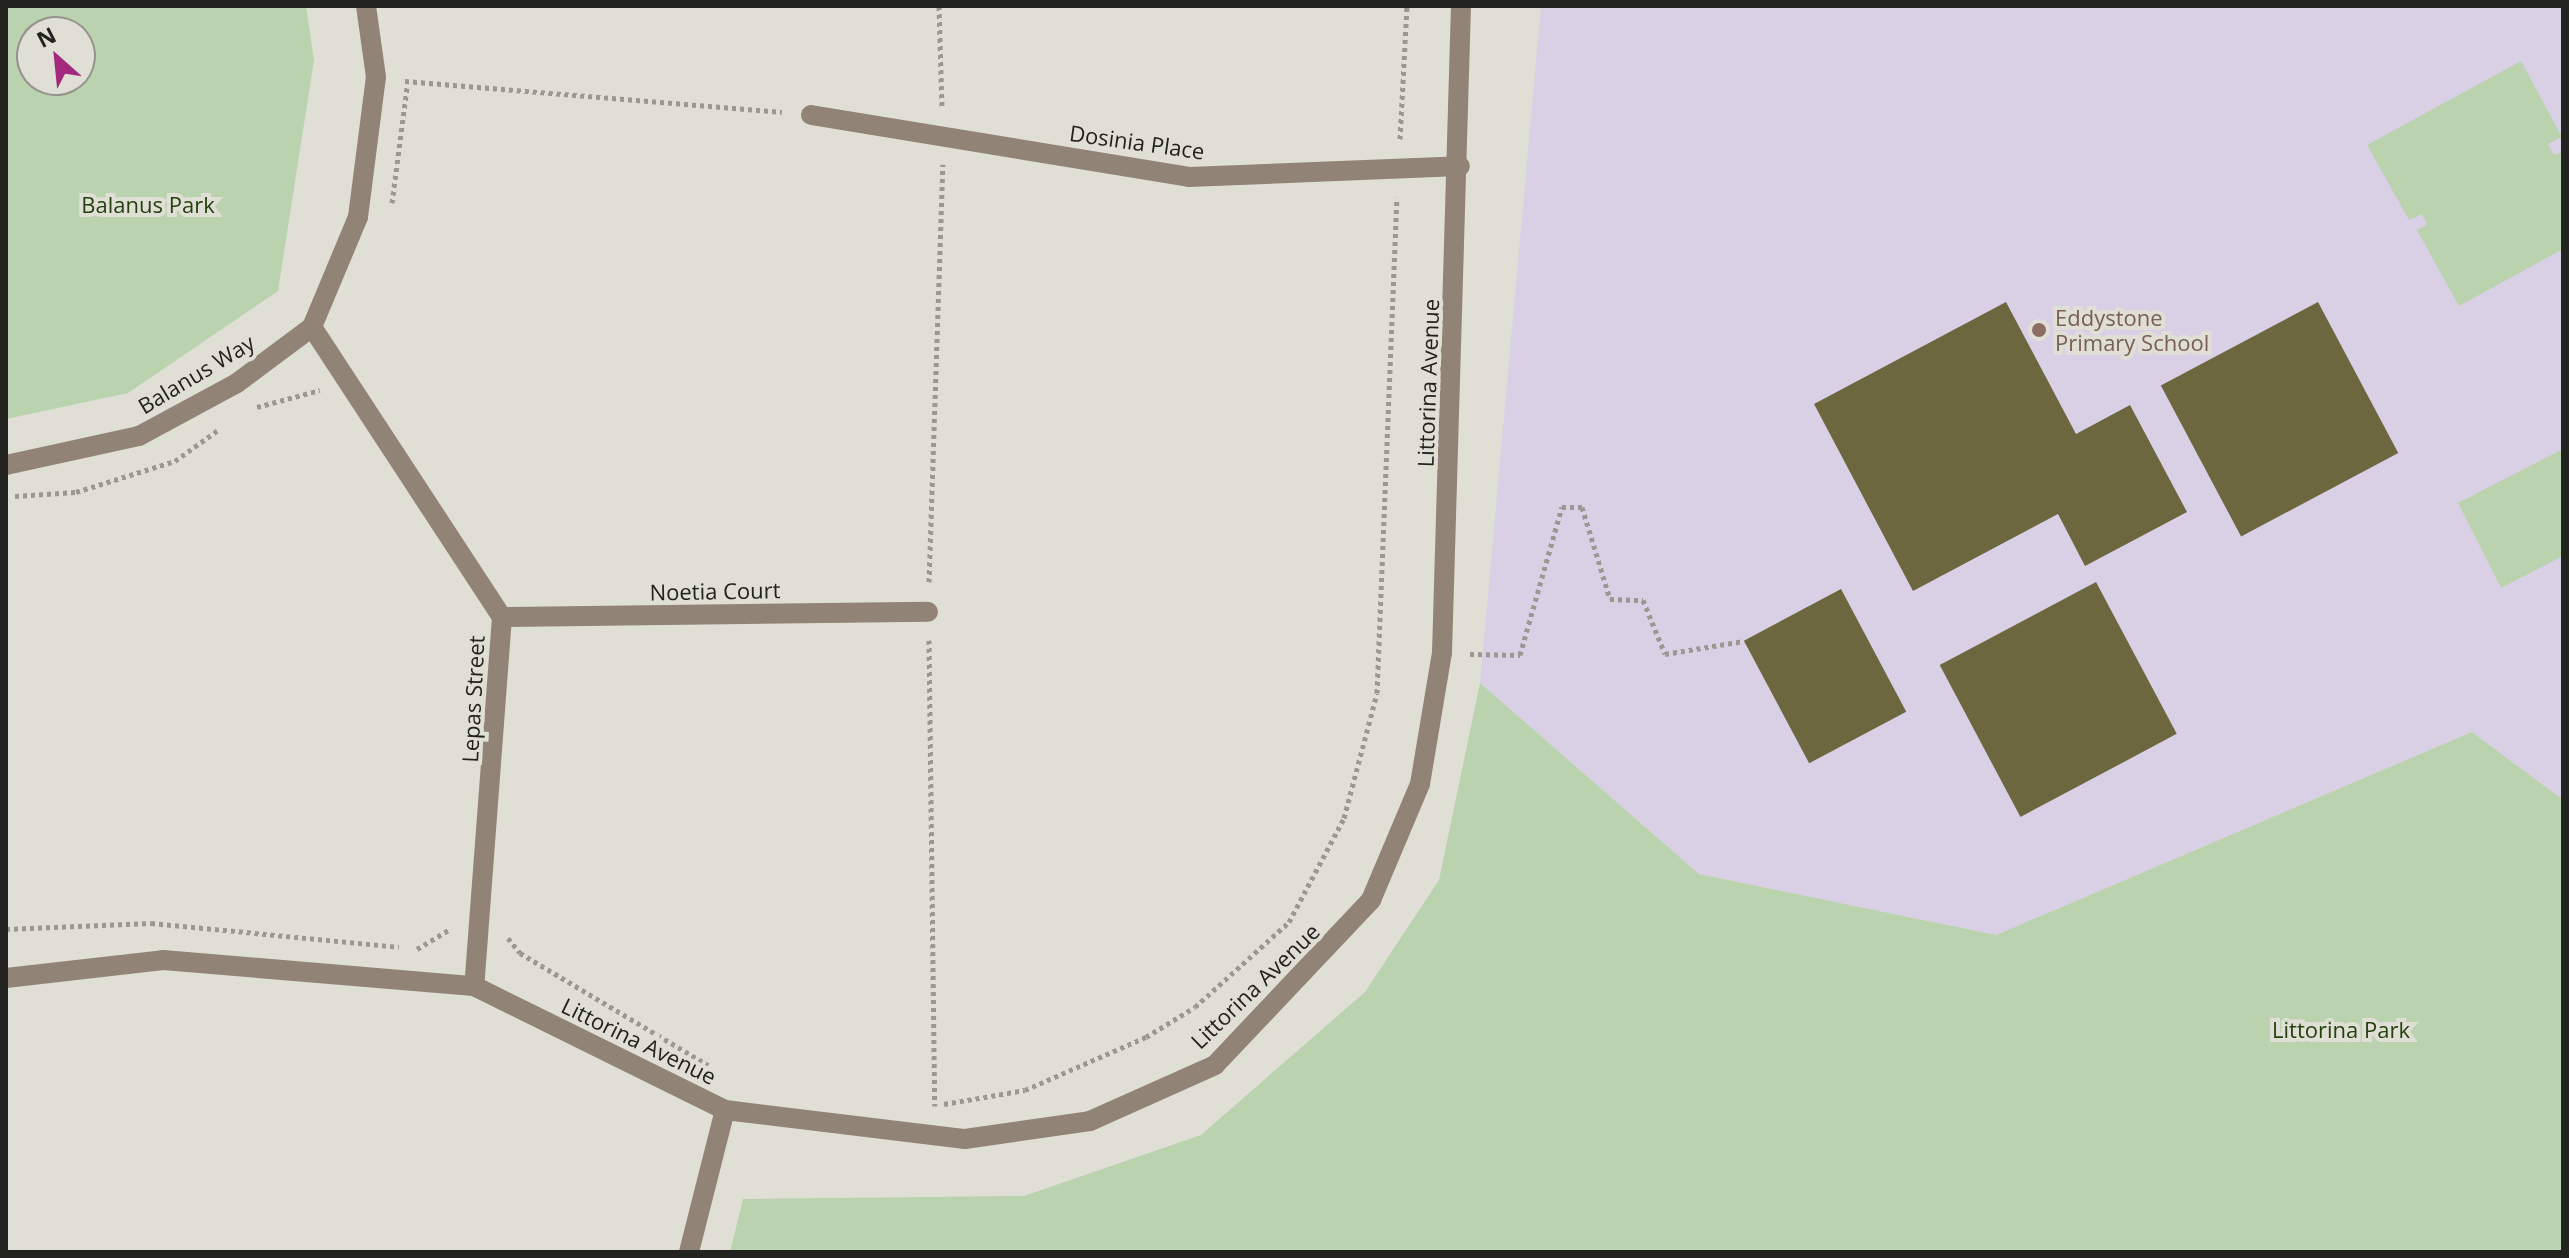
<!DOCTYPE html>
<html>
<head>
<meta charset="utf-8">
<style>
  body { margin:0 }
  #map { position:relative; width:2569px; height:1258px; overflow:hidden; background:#e0dfd6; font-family:"Open Sans",sans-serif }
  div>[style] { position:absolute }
  .education>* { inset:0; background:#d9d0e5 }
  .green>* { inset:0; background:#bad2ae }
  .building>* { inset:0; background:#6d6740; transform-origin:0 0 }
  .path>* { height:5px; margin-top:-2.5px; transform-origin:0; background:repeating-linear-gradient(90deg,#999891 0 4px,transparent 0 8px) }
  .minor>* { height:20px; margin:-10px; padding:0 10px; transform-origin:10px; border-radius:10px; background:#918476 }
  .dots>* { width:22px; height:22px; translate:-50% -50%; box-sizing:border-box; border:4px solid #e0dfd6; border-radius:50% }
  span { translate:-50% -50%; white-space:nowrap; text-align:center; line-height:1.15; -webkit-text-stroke:8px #e0dfd6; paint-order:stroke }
  .street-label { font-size:22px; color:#22221e }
  .park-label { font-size:22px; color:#23420d }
  .education-label { font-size:22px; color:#785e54 }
  .left { translate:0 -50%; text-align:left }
  .frame { position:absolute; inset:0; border:8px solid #22221e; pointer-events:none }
  .north { position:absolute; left:16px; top:16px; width:80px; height:80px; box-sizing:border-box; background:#e0dfd6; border:2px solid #94938c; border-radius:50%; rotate:333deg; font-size:22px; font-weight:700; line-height:32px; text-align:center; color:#22221e }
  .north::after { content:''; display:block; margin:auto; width:28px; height:36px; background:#a4287c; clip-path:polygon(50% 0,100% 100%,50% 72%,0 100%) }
</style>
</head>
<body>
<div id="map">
  <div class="education">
    <i style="clip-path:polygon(1541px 6px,2563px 6px,2563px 800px,2472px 732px,1996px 935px,1699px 874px,1480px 683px)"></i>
  </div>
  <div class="green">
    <i style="clip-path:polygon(evenodd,6px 6px,306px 6px,314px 60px,278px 291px,128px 393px,6px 419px,6px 6px,32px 32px,80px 32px,80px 80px,32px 80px,32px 32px)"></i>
    <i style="clip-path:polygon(2521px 61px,2562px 137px,2548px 144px,2554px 155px,2563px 151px,2563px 249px,2459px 306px,2417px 230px,2427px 224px,2422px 214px,2409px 220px,2367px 145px)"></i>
    <i style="clip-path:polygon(2563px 449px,2563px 556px,2501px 588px,2458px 503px)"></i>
    <i style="clip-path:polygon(1480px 683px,1699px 874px,1996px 935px,2472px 732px,2563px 800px,2563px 1252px,730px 1252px,743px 1199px,1024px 1196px,1201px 1135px,1365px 992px,1439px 880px)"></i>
  </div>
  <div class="building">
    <i style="clip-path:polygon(2006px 302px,2076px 434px,2130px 405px,2187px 512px,2085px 566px,2058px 514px,1913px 591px,1814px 404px)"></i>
    <i style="left:2318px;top:302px;width:171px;height:178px;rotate:62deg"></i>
    <i style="left:2096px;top:582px;width:172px;height:177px;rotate:62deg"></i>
    <i style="left:1841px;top:589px;width:139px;height:110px;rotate:62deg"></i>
  </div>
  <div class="path">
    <i style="left:939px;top:6px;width:101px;rotate:88.3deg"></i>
    <i style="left:405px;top:81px;width:378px;rotate:4.7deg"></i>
    <i style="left:1400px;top:139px;width:133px;rotate:-87deg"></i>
    <i style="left:392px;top:203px;width:117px;rotate:-82.6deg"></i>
    <i style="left:257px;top:407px;width:65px;rotate:-15.1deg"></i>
    <i style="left:15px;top:496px;width:61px;rotate:-3.8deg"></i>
    <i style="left:76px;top:492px;width:104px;rotate:-17.4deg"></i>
    <i style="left:175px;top:461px;width:53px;rotate:-35.8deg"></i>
    <i style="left:929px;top:582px;width:418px;rotate:-88.1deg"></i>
    <i style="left:929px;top:640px;width:466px;rotate:89.3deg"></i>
    <i style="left:1470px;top:654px;width:50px;rotate:1.1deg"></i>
    <i style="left:1520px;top:655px;width:154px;rotate:-74.2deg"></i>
    <i style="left:1562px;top:507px;width:20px"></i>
    <i style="left:1582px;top:507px;width:96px;rotate:73.1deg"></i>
    <i style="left:1610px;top:599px;width:33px;rotate:2deg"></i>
    <i style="left:1643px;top:600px;width:58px;rotate:67.8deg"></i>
    <i style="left:1665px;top:654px;width:80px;rotate:-9.3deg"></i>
    <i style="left:6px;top:929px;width:145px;rotate:-2.4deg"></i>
    <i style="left:151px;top:923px;width:249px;rotate:5.5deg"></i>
    <i style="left:508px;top:938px;width:19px;rotate:51deg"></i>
    <i style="left:520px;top:953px;width:219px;rotate:30.8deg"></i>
    <i style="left:417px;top:949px;width:37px;rotate:-31deg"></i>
    <i style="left:944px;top:1104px;width:82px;rotate:-9.8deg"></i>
    <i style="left:1025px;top:1090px;width:132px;rotate:-23.7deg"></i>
    <i style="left:1146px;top:1037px;width:57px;rotate:-31.5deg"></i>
    <i style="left:1195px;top:1007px;width:127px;rotate:-42.1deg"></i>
    <i style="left:1289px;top:922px;width:118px;rotate:-62.1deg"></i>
    <i style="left:1344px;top:818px;width:129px;rotate:-75.2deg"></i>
    <i style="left:1377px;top:693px;width:496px;rotate:-87.7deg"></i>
  </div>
  <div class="minor">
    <i style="left:811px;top:115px;width:383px;rotate:9.3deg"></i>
    <i style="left:1189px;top:177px;width:271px;rotate:-2.3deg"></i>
    <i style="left:312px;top:327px;width:347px;rotate:56.8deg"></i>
    <i style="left:502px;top:617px;width:370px;rotate:94.3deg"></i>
    <i style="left:6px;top:465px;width:136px;rotate:-12.3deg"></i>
    <i style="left:139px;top:436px;width:111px;rotate:-28.4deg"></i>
    <i style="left:237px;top:383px;width:94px;rotate:-36.7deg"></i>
    <i style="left:312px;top:327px;width:119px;rotate:-67.3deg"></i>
    <i style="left:358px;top:217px;width:141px;rotate:-82.7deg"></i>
    <i style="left:376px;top:77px;width:72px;rotate:-98deg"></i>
    <i style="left:502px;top:617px;width:426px;rotate:-0.7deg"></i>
    <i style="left:6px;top:978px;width:158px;rotate:-6.5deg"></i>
    <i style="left:163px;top:960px;width:312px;rotate:4.8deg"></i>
    <i style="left:474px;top:986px;width:280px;rotate:26.3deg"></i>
    <i style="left:725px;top:1110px;width:242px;rotate:6.9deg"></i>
    <i style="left:965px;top:1139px;width:126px;rotate:-8.2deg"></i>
    <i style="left:1090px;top:1121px;width:137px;rotate:-24.1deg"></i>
    <i style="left:1215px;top:1065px;width:227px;rotate:-46.6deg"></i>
    <i style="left:1371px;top:900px;width:126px;rotate:-67.1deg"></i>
    <i style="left:1420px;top:784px;width:133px;rotate:-80.5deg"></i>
    <i style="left:1442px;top:653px;width:647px;rotate:-88.32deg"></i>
    <i style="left:689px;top:1252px;width:146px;rotate:-75.8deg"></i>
  </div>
  <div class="dots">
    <i style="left:2039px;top:330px;background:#8d6e63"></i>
  </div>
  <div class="street-label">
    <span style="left:1137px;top:142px;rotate:8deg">Dosinia Place</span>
    <span style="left:196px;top:374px;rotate:-31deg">Balanus Way</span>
    <span style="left:1428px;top:383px;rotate:-88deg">Littorina Avenue</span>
    <span style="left:715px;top:591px;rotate:-1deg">Noetia Court</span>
    <span style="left:473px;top:699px;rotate:-87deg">Lepas Street</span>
    <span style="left:1255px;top:986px;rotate:-44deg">Littorina Avenue</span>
    <span style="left:639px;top:1041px;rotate:26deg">Littorina Avenue</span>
  </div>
  <div class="park-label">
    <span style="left:148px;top:205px">Balanus Park</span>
    <span style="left:2341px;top:1030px">Littorina Park</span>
  </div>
  <div class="education-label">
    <span class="left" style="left:2055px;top:330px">Eddystone<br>Primary School</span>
  </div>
  <div class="frame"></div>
  <div class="north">N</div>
</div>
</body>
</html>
